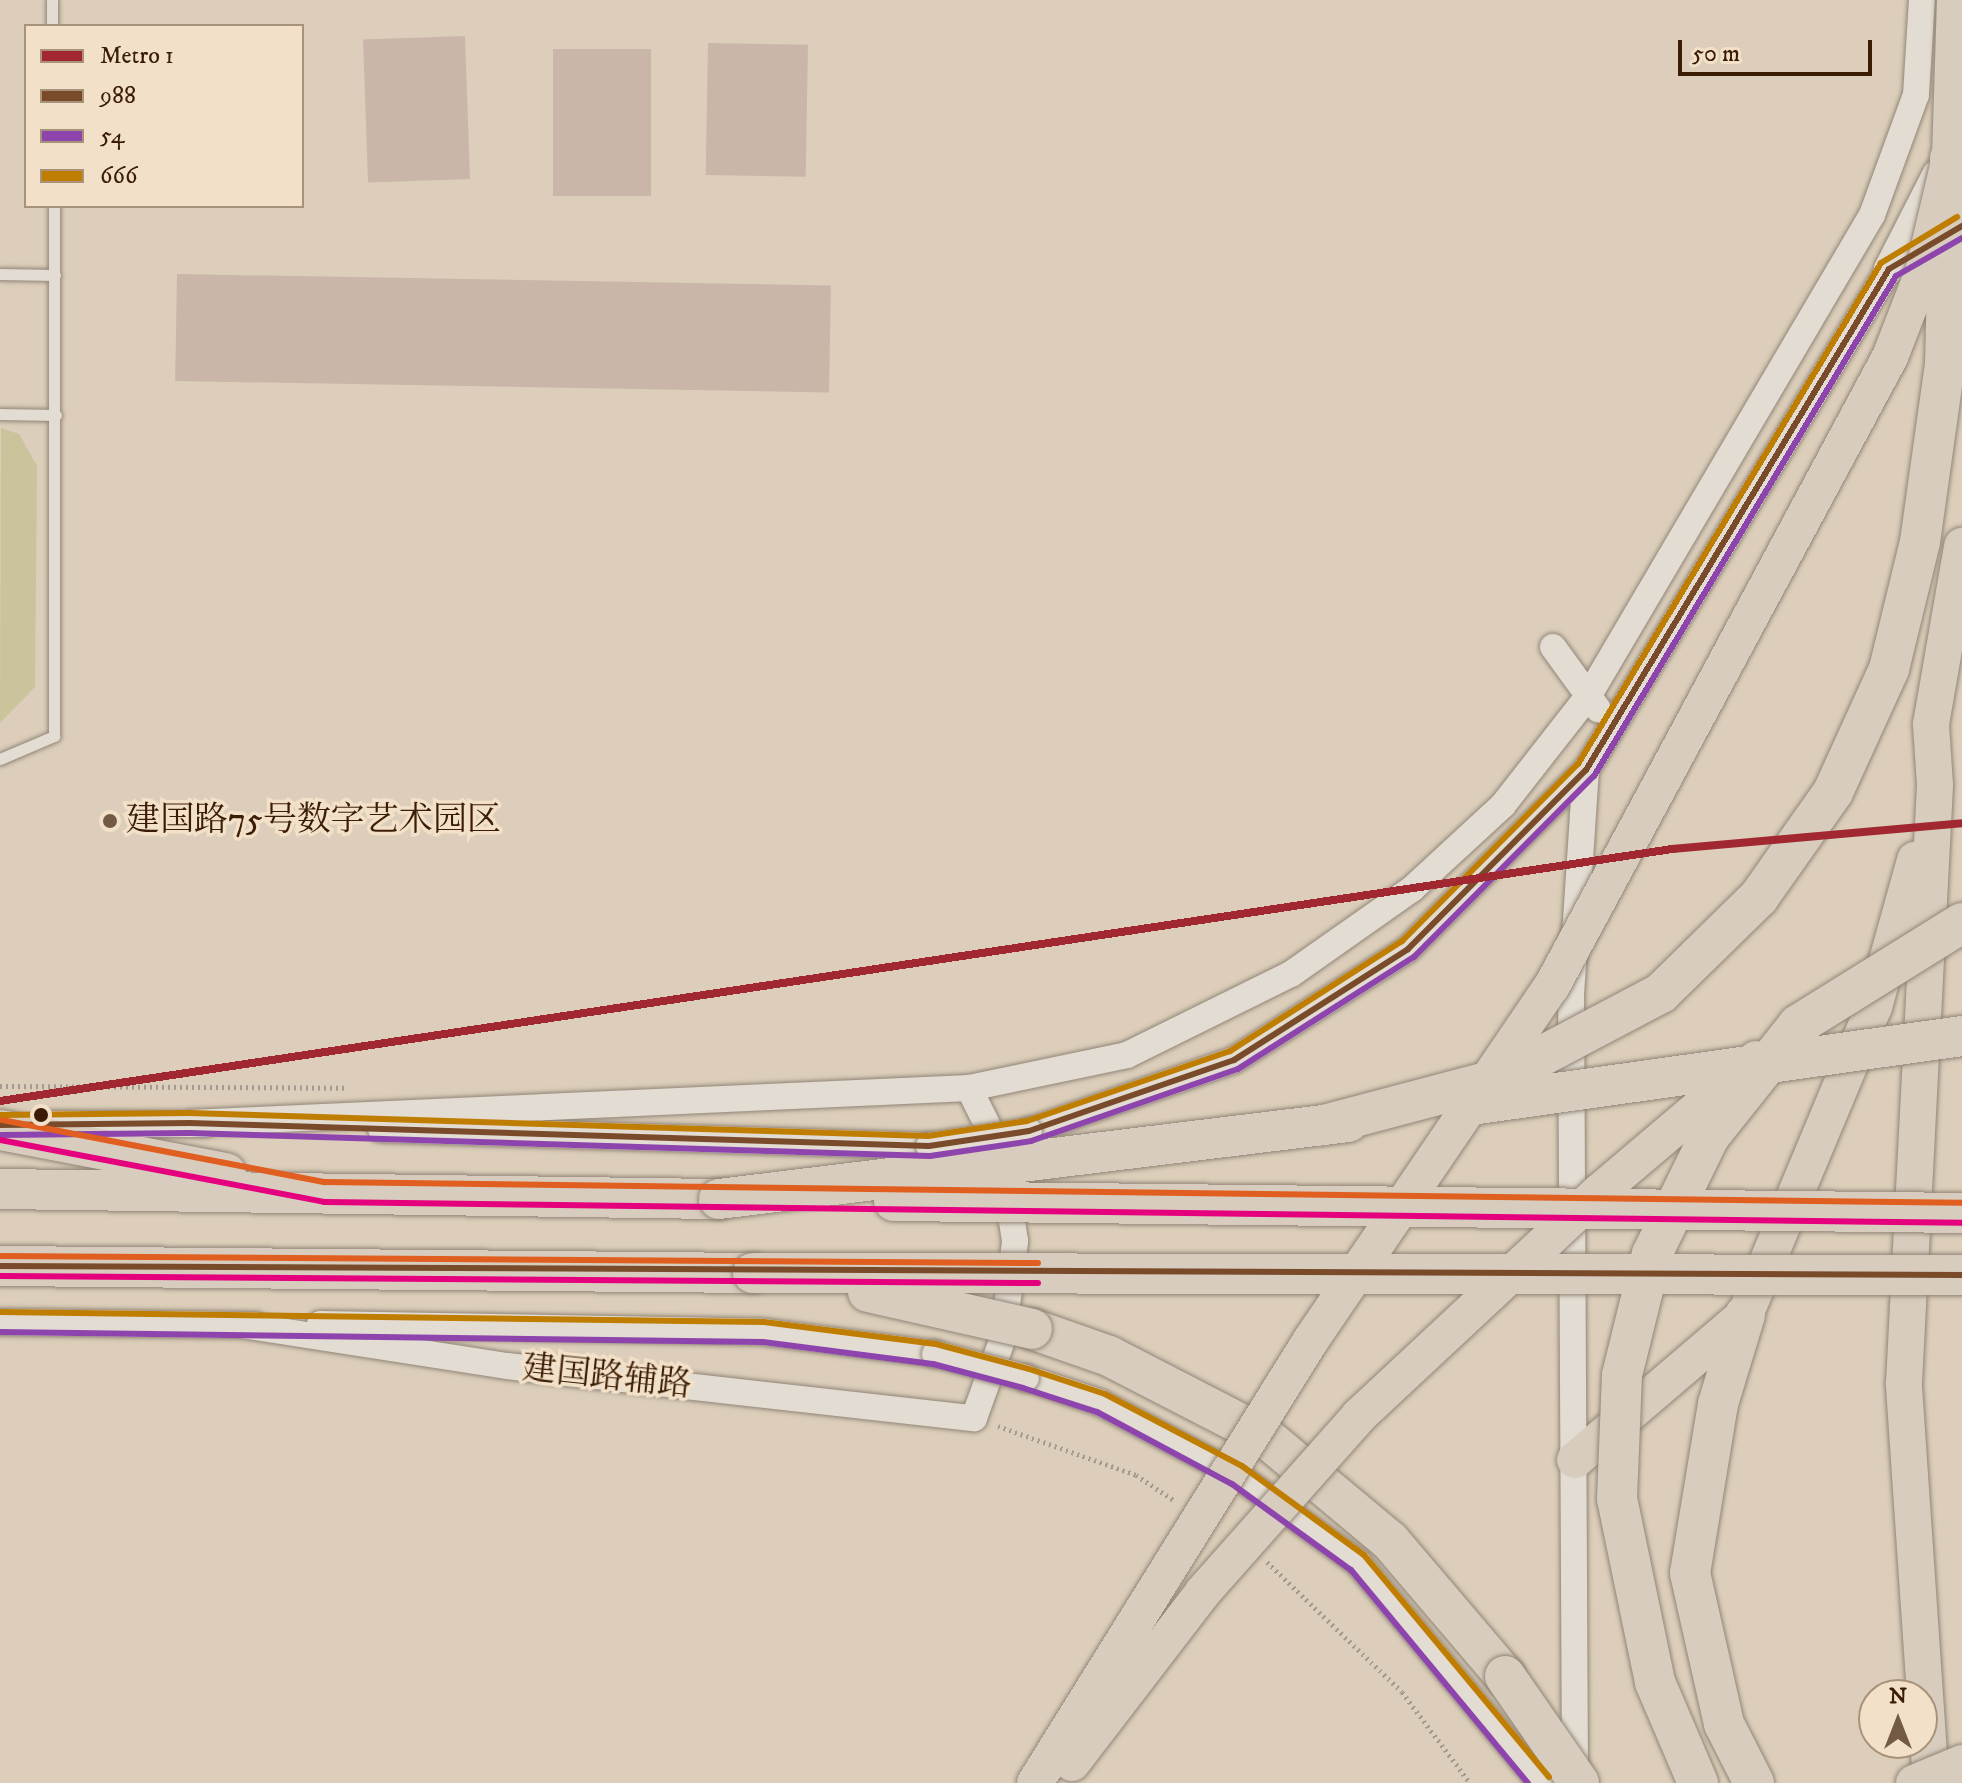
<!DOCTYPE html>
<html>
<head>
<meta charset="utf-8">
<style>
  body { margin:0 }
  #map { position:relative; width:1962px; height:1783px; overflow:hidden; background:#dcceba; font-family:"IM FELL DW Pica","Noto Serif SC",serif }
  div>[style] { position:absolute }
  .green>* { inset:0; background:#cbc39c }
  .building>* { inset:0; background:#c9b6a8; transform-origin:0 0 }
  .path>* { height:5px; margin-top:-2.5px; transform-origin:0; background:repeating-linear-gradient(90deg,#a49b90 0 2px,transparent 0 6px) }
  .roads { filter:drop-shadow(0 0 2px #918577) drop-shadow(0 0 2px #918577) }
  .service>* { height:11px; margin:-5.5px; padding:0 5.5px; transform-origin:5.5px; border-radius:5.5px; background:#e3dcd2 }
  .tertiary>* { height:26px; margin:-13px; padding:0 13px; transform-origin:13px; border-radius:13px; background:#e3dcd2 }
  .secondary>* { height:30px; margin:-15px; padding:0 15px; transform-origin:15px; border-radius:15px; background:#e3dcd2 }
  .trunk>* { height:36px; margin:-18px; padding:0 18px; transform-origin:18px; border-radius:18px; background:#d7ccbd }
  .motorway>* { height:40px; margin:-20px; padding:0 20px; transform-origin:20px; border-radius:20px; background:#d7ccbd }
  .bridges { filter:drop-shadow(0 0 2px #918577) drop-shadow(0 0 2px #918577) }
  .tertiary-bridge>* { height:26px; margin:-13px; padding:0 13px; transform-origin:13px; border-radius:13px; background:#e3dcd2 }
  .trunk-bridge>* { height:36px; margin:-18px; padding:0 18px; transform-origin:18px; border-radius:18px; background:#d7ccbd }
  .motorway-bridge>* { height:40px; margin:-20px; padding:0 20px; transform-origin:20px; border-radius:20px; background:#d7ccbd }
  .bus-1>* { height:6px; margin:-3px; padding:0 3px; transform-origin:3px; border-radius:3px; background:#7a4b2a }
  .bus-2>* { height:6px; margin:-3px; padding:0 3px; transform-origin:3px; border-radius:3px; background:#8e44ad }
  .bus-3>* { height:6px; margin:-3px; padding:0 3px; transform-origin:3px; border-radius:3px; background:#bf7d02 }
  .bus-4>* { height:6px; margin:-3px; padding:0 3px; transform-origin:3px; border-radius:3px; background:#e5007d }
  .bus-5>* { height:6px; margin:-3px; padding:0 3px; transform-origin:3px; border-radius:3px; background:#e05e1f }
  .metro-1>* { height:8px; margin:-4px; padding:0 4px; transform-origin:4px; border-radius:4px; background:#a12830 }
  .dots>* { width:22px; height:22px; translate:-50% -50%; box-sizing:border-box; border:4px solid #f2e1c8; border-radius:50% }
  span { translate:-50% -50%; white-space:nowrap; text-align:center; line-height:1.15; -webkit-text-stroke:7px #f2e1c8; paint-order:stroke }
  .poi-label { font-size:34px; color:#3b1c05 }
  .left { translate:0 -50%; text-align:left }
  .street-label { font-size:34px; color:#3b1c05 }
  .legend { position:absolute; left:24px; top:24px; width:280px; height:184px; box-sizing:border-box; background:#f2e1c8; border:2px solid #a9927a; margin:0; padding:10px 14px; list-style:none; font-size:24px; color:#3b1c05 }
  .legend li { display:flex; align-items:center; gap:16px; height:40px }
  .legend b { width:40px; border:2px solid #a9927a }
  .north { position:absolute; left:1858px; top:1679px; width:80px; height:80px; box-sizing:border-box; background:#f2e1c8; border:2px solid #a9927a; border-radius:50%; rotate:0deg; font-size:22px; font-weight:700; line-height:32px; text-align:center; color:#3b1c05 }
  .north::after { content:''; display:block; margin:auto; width:28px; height:36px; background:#735a44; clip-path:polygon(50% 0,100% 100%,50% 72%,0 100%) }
  .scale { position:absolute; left:1678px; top:40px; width:194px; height:36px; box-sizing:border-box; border:4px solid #3b1c05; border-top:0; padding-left:10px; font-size:24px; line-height:28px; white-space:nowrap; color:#3b1c05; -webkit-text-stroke:6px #f2e1c8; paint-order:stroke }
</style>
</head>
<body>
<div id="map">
  <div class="green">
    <i style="clip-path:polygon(1px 428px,19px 434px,37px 466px,35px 687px,0 723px)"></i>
  </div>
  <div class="building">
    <i style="left:465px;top:36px;width:143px;height:102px;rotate:88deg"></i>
    <i style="left:708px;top:43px;width:100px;height:132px;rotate:1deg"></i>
    <i style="left:553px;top:49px;width:98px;height:147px"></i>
    <i style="left:177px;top:274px;width:654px;height:107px;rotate:1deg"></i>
  </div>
  <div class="path">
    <i style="left:0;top:1086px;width:348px;rotate:0.3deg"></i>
    <i style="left:998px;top:1426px;width:146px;rotate:19.5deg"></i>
    <i style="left:1136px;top:1475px;width:47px;rotate:33.7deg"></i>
    <i style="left:1267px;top:1562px;width:187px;rotate:43.9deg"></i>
    <i style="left:1402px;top:1692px;width:114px;rotate:53.2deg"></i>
  </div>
  <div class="roads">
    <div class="service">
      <i style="left:52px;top:0;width:26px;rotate:90deg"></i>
      <i style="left:0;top:274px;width:55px;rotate:1deg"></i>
      <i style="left:0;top:414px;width:56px;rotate:1deg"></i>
      <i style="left:0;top:759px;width:59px;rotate:-23.1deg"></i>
      <i style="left:54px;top:736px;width:530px;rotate:-90deg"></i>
    </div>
    <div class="tertiary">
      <i style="left:1553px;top:647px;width:77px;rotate:54deg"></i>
      <i style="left:190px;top:1123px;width:780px;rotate:-2.57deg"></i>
      <i style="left:969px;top:1088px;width:161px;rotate:-11.8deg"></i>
      <i style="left:1127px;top:1055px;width:183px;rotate:-26.3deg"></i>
      <i style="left:1291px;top:974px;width:148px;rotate:-35.1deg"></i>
      <i style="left:1412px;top:889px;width:124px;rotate:-42.7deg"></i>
      <i style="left:1503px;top:805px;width:140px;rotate:-52deg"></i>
      <i style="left:1589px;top:695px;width:557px;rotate:-59.48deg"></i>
      <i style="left:1872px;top:215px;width:128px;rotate:-69.9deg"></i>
      <i style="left:1916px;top:95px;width:95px;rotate:-86.4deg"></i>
      <i style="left:41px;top:1124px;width:165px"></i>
      <i style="left:381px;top:1129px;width:548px;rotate:1.78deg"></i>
      <i style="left:1029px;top:1131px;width:217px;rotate:-19.1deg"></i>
      <i style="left:1234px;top:1060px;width:206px;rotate:-32.5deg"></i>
      <i style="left:1408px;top:949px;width:252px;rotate:-45.2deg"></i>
      <i style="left:1586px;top:770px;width:585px;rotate:-58.83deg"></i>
      <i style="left:1889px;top:269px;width:19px;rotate:-32deg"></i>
      <i style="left:0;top:1322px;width:256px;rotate:0.7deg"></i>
      <i style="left:320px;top:1324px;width:444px;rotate:1deg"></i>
      <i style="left:764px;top:1332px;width:172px;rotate:7.3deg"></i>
      <i style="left:242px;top:1325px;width:268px;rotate:8.8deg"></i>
      <i style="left:507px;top:1366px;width:470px;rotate:6.4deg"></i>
      <i style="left:974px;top:1418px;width:85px;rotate:-70.1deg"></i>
      <i style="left:1003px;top:1338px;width:98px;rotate:-82.9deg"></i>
      <i style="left:1015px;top:1241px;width:87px;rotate:-98.6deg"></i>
      <i style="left:1002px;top:1155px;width:75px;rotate:-116.2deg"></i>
      <i style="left:1026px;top:1378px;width:79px;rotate:18.4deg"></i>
      <i style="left:1101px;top:1403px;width:154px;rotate:27.9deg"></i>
      <i style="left:1237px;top:1475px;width:150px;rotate:36deg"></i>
      <i style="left:1358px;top:1563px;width:286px;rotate:50.2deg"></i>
      <i style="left:1575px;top:1774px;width:779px;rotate:-90.29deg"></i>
      <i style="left:1571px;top:995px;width:225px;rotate:-86.2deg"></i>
    </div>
    <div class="secondary">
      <i style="left:1889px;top:269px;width:106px;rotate:-62.9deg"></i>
    </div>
    <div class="trunk">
      <i style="left:1575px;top:1460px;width:223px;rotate:-40.5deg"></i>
      <i style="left:1745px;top:1315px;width:334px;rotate:-67.3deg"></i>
      <i style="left:1874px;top:1007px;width:153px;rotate:-74.4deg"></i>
      <i style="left:1931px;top:1783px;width:401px;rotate:-93.9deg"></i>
      <i style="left:1904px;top:1383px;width:599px;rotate:-87.03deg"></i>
      <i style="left:1935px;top:785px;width:61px;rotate:-93.8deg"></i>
      <i style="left:1931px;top:724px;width:181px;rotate:-80.1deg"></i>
    </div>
    <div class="motorway">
      <i style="left:0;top:1130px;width:230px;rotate:10.8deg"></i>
      <i style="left:0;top:1189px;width:719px;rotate:0.8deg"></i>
      <i style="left:0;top:1266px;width:753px;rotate:0.53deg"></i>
      <i style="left:1745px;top:1315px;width:93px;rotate:106.9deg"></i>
      <i style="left:1718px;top:1404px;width:171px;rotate:99.4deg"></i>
      <i style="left:1690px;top:1573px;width:155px;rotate:77.3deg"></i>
      <i style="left:1724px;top:1724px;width:66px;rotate:63deg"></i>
      <i style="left:1032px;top:1329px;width:82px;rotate:19.3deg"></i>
      <i style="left:1109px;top:1356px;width:174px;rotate:27.3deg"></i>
      <i style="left:1264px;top:1436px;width:164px;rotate:39.8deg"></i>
      <i style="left:1390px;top:1541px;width:177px;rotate:49.6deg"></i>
    </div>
  </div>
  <div class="bridges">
    <div class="tertiary-bridge">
      <i style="left:929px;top:1146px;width:101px;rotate:-8.5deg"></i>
      <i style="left:935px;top:1354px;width:94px;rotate:14.8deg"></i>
    </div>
    <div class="trunk-bridge">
      <i style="left:1072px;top:1763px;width:215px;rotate:-52.5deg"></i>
      <i style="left:1203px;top:1592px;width:235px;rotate:-48.4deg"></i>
      <i style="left:1359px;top:1416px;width:327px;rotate:-43deg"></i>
      <i style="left:1598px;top:1193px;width:207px;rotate:-40.3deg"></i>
      <i style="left:1035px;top:1783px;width:522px;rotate:-58.08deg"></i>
      <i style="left:1311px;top:1340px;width:428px;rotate:-55.8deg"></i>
      <i style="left:1552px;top:986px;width:714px;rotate:-61.75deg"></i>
      <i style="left:1890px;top:357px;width:91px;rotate:-68.8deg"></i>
      <i style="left:1923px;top:272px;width:117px;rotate:-76.7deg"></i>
      <i style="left:1950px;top:158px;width:158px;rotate:-88.2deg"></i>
      <i style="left:1914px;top:1783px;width:52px;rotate:-22.6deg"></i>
    </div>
    <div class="motorway-bridge">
      <i style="left:1471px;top:1105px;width:496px;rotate:-8deg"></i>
      <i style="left:1324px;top:1125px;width:180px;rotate:-14.8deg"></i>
      <i style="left:1498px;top:1079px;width:184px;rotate:-27.8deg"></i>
      <i style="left:1661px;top:993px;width:137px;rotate:-44.4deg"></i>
      <i style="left:1759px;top:897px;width:128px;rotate:-54.8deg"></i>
      <i style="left:1833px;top:792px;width:135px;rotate:-65.5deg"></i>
      <i style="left:1889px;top:669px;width:131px;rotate:-76.3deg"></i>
      <i style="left:1920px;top:542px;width:180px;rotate:-82deg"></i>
      <i style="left:1945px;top:364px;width:206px;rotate:-88.6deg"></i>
      <i style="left:719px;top:1199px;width:634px;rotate:-6.98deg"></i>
      <i style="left:894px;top:1201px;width:1068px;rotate:0.64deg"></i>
      <i style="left:753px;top:1273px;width:1209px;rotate:0.09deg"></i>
      <i style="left:868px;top:1292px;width:168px;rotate:12.7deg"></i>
      <i style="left:1505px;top:1676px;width:130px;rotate:55.3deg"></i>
      <i style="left:1698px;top:1783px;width:110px;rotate:-113.1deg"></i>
      <i style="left:1655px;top:1682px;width:187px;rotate:-101.7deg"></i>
      <i style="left:1617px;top:1499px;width:124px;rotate:-87.7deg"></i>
      <i style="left:1622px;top:1375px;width:125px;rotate:-76.1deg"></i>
      <i style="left:1652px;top:1254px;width:130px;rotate:-64deg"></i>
      <i style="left:1709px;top:1137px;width:143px;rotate:-51.5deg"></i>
      <i style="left:1798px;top:1025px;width:193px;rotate:-31.9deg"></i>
    </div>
  </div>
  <div class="bus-1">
    <i style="left:0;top:1125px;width:190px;rotate:-0.6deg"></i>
    <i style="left:190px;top:1123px;width:739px;rotate:1.78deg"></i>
    <i style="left:929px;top:1146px;width:101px;rotate:-8.5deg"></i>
    <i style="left:1029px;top:1131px;width:217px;rotate:-19.1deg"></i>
    <i style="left:1234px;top:1060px;width:206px;rotate:-32.5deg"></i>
    <i style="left:1408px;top:949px;width:252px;rotate:-45.2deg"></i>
    <i style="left:1586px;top:770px;width:585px;rotate:-58.83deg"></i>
    <i style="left:1889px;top:269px;width:85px;rotate:-30.5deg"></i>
    <i style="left:0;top:1266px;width:1962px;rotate:0.26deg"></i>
  </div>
  <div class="bus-2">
    <i style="left:0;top:1135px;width:190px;rotate:-0.6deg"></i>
    <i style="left:190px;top:1133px;width:740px;rotate:1.78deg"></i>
    <i style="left:930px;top:1156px;width:102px;rotate:-8.4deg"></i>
    <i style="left:1031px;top:1141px;width:219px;rotate:-19.2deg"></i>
    <i style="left:1238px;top:1069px;width:209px;rotate:-32.5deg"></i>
    <i style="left:1414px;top:957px;width:255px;rotate:-45.2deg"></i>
    <i style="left:1594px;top:776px;width:584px;rotate:-58.87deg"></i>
    <i style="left:1896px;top:276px;width:76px;rotate:-29.9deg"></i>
    <i style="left:0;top:1332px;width:763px;rotate:0.75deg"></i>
    <i style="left:763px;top:1342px;width:171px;rotate:7.4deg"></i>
    <i style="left:933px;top:1364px;width:93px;rotate:14.9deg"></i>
    <i style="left:1023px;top:1388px;width:78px;rotate:18deg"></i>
    <i style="left:1097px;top:1412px;width:153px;rotate:28.1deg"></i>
    <i style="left:1232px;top:1484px;width:147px;rotate:35.9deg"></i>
    <i style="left:1351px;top:1570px;width:277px;rotate:50.3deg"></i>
  </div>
  <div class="bus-3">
    <i style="left:0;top:1115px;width:190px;rotate:-0.6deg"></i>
    <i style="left:190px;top:1113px;width:738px;rotate:1.79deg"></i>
    <i style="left:928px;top:1136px;width:100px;rotate:-8.6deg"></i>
    <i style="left:1027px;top:1121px;width:215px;rotate:-19deg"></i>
    <i style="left:1230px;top:1051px;width:204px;rotate:-32.6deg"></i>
    <i style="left:1402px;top:941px;width:250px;rotate:-45.2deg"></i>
    <i style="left:1578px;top:764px;width:585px;rotate:-58.83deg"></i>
    <i style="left:1881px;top:263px;width:89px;rotate:-31.2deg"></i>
    <i style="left:0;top:1312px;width:764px;rotate:0.75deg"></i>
    <i style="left:764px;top:1322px;width:173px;rotate:7.3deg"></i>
    <i style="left:936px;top:1344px;width:96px;rotate:15deg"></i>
    <i style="left:1029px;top:1369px;width:80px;rotate:18.2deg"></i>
    <i style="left:1105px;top:1394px;width:155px;rotate:27.7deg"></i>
    <i style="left:1242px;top:1466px;width:151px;rotate:36.1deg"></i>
    <i style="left:1364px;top:1555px;width:289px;rotate:50.2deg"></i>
  </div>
  <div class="bus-4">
    <i style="left:0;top:1140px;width:330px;rotate:10.8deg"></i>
    <i style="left:324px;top:1202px;width:1638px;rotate:0.73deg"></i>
    <i style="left:0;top:1276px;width:1038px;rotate:0.39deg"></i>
  </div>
  <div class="bus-5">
    <i style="left:2px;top:1120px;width:329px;rotate:10.9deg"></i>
    <i style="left:325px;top:1182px;width:1637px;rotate:0.73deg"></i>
    <i style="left:0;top:1256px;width:1038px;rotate:0.39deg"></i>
  </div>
  <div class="metro-1">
    <i style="left:0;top:1101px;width:1692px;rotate:-8.57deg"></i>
    <i style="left:1673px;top:849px;width:290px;rotate:-5.1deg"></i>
  </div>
  <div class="dots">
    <i style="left:110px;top:821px;background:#735a44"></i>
    <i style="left:41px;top:1115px;background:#3b1c05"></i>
  </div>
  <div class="poi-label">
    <span class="left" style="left:126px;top:821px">建国路75号数字艺术园区</span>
  </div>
  <div class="street-label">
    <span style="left:607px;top:1377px;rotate:6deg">建国路辅路</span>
  </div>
  <ul class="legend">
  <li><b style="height:10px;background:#a12830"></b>Metro 1</li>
  <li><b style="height:10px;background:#7a4b2a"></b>988</li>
  <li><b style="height:10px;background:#8e44ad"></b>54</li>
  <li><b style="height:10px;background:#bf7d02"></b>666</li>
  </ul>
  <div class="north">N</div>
  <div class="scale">50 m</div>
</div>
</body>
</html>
